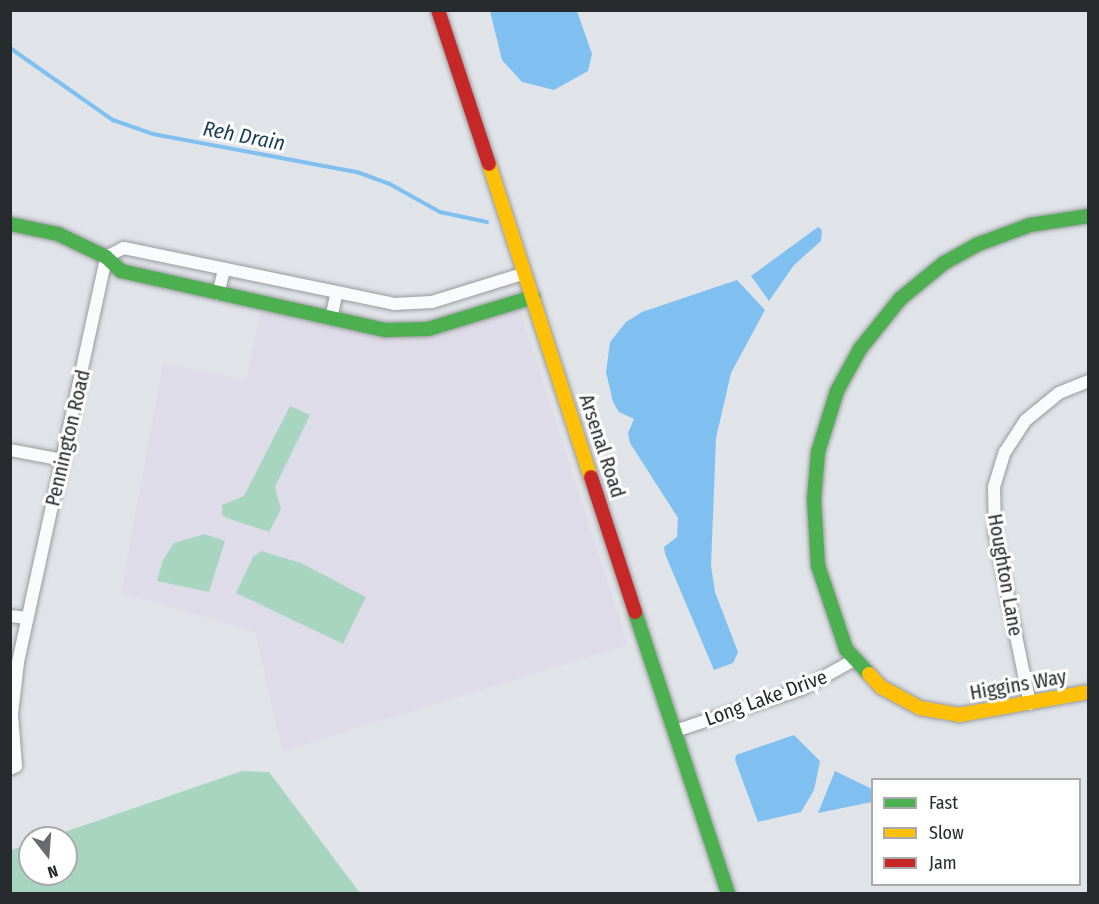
<!DOCTYPE html>
<html>
<head>
<meta charset="utf-8">
<style>
  body { margin:0 }
  #map { position:relative; width:1099px; height:904px; overflow:hidden; background:#e0e4e8; font-family:"Fira Sans Condensed",sans-serif }
  div>[style] { position:absolute }
  .education>* { inset:0; background:#dfdce9 }
  .green>* { inset:0; background:#a8d5c0 }
  .water>* { inset:0; background:#7fc0f0 }
  .stream>* { height:4px; margin:-2px; padding:0 2px; transform-origin:2px; border-radius:2px; background:#7fc0f0 }
  .roads { filter:drop-shadow(0 0 2px #989b9e) drop-shadow(0 0 2px #989b9e) }
  .street>* { height:12px; margin:-6px; padding:0 6px; transform-origin:6px; border-radius:6px; background:#fafbfc }
  .fast>* { height:14px; margin:-7px; padding:0 7px; transform-origin:7px; border-radius:7px; background:#4caf50 }
  .slow>* { height:14px; margin:-7px; padding:0 7px; transform-origin:7px; border-radius:7px; background:#ffc107 }
  .jam>* { height:14px; margin:-7px; padding:0 7px; transform-origin:7px; border-radius:7px; background:#c62828 }
  span { translate:-50% -50%; white-space:nowrap; text-align:center; line-height:1.15; -webkit-text-stroke:6px #fff; paint-order:stroke }
  .street-label { font-size:20px; color:#282b2d }
  .water-label { font-size:21px; color:#163c57; font-style:italic }
  .frame { position:absolute; inset:0; border:12px solid #282b2d; pointer-events:none }
  .legend { position:absolute; left:871px; top:778px; width:210px; height:108px; box-sizing:border-box; background:#fff; border:2px solid #a9aaab; margin:0; padding:8px 10px; list-style:none; font-size:18px; color:#282b2d }
  .legend li { display:flex; align-items:center; gap:12px; height:30px }
  .legend b { width:30px; border:2px solid #a9aaab }
  .north { position:absolute; left:18px; top:826px; width:60px; height:60px; box-sizing:border-box; background:#fff; border:2px solid #a9aaab; border-radius:50%; rotate:163deg; font-size:16px; font-weight:700; line-height:24px; text-align:center; color:#282b2d }
  .north::after { content:''; display:block; margin:auto; width:21px; height:27px; background:#686c6e; clip-path:polygon(50% 0,100% 100%,50% 72%,0 100%) }
</style>
</head>
<body>
<div id="map">
  <div class="education">
    <i style="clip-path:polygon(261px 310px,360px 332px,516px 310px,521px 313px,628px 645px,282px 751px,255px 632px,121px 593px,163px 363px,246px 380px)"></i>
  </div>
  <div class="green">
    <i style="clip-path:polygon(290px 406px,310px 415px,275px 487px,281px 509px,269px 532px,227px 518px,222px 515px,222px 505px,244px 496px)"></i>
    <i style="clip-path:polygon(205px 534px,225px 541px,209px 592px,157px 581px,163px 560px,174px 543px)"></i>
    <i style="clip-path:polygon(261px 551px,301px 563px,366px 597px,343px 644px,236px 593px,253px 557px)"></i>
    <i style="clip-path:polygon(242px 771px,269px 772px,360px 893px,11px 893px,11px 850px,30px 844px,30px 874px,66px 874px,66px 838px,47px 838px)"></i>
  </div>
  <div class="water">
    <i style="clip-path:polygon(490px 11px,577px 11px,592px 54px,588px 71px,554px 90px,522px 82px,502px 60px)"></i>
    <i style="clip-path:polygon(818px 227px,822px 230px,821px 241px,794px 265px,769px 301px,751px 276px)"></i>
    <i style="clip-path:polygon(737px 280px,765px 310px,731px 373px,716px 438px,711px 566px,715px 592px,738px 652px,733px 663px,714px 670px,665px 554px,664px 547px,677px 537px,678px 518px,630px 443px,628px 433px,634px 419px,619px 412px,613px 402px,606px 372px,610px 342px,626px 322px,642px 312px)"></i>
    <i style="clip-path:polygon(794px 735px,820px 761px,814px 790px,801px 812px,758px 822px,735px 760px,736px 755px)"></i>
    <i style="clip-path:polygon(835px 771px,872px 789px,872px 802px,818px 813px)"></i>
  </div>
  <div class="stream">
    <i style="left:10px;top:48px;width:126px;rotate:35deg"></i>
    <i style="left:113px;top:120px;width:42px;rotate:19.3deg"></i>
    <i style="left:153px;top:134px;width:208px;rotate:10.6deg"></i>
    <i style="left:357px;top:172px;width:33px;rotate:20deg"></i>
    <i style="left:388px;top:183px;width:60px;rotate:29.1deg"></i>
    <i style="left:440px;top:212px;width:48px;rotate:12deg"></i>
  </div>
  <div class="roads">
    <div class="street">
      <i style="left:218px;top:294px;width:25px;rotate:-76deg"></i>
      <i style="left:331px;top:319px;width:25px;rotate:-78deg"></i>
      <i style="left:10px;top:450px;width:54px;rotate:10.7deg"></i>
      <i style="left:10px;top:616px;width:17px;rotate:7deg"></i>
      <i style="left:1030px;top:704px;width:174px;rotate:-101.6deg"></i>
      <i style="left:995px;top:534px;width:47px;rotate:-91.2deg"></i>
      <i style="left:994px;top:487px;width:37px;rotate:-73deg"></i>
      <i style="left:1005px;top:452px;width:38px;rotate:-57deg"></i>
      <i style="left:1026px;top:420px;width:43px;rotate:-39.3deg"></i>
      <i style="left:1059px;top:393px;width:31px;rotate:-22deg"></i>
      <i style="left:675px;top:731px;width:134px;rotate:-18.3deg"></i>
      <i style="left:802px;top:689px;width:60px;rotate:-29.1deg"></i>
      <i style="left:10px;top:769px;width:7px;rotate:-27deg"></i>
      <i style="left:16px;top:766px;width:52px;rotate:-94.4deg"></i>
      <i style="left:12px;top:714px;width:52px;rotate:-83.4deg"></i>
      <i style="left:18px;top:662px;width:414px;rotate:-77.7deg"></i>
      <i style="left:106px;top:257px;width:20px;rotate:-27deg"></i>
      <i style="left:124px;top:248px;width:276px;rotate:11.7deg"></i>
      <i style="left:394px;top:304px;width:38px;rotate:-3deg"></i>
      <i style="left:432px;top:302px;width:97px;rotate:-17.3deg"></i>
    </div>
    <div class="fast">
      <i style="left:10px;top:224px;width:49px;rotate:11.8deg"></i>
      <i style="left:58px;top:234px;width:53px;rotate:25.6deg"></i>
      <i style="left:106px;top:257px;width:21px;rotate:43deg"></i>
      <i style="left:121px;top:271px;width:271px;rotate:12.6deg"></i>
      <i style="left:385px;top:330px;width:43px;rotate:-1.3deg"></i>
      <i style="left:428px;top:329px;width:110px;rotate:-16.9deg"></i>
      <i style="left:635px;top:612px;width:297px;rotate:71.7deg"></i>
      <i style="left:869px;top:674px;width:34px;rotate:-133deg"></i>
      <i style="left:846px;top:649px;width:88px;rotate:-108.6deg"></i>
      <i style="left:818px;top:566px;width:67px;rotate:-93.4deg"></i>
      <i style="left:814px;top:499px;width:47px;rotate:-85.1deg"></i>
      <i style="left:818px;top:452px;width:64px;rotate:-72.7deg"></i>
      <i style="left:837px;top:391px;width:48px;rotate:-61.3deg"></i>
      <i style="left:860px;top:349px;width:64px;rotate:-51.3deg"></i>
      <i style="left:900px;top:299px;width:57px;rotate:-39.3deg"></i>
      <i style="left:944px;top:263px;width:37px;rotate:-29deg"></i>
      <i style="left:976px;top:245px;width:58px;rotate:-20.3deg"></i>
      <i style="left:1030px;top:225px;width:59px;rotate:-8.8deg"></i>
    </div>
    <div class="slow">
      <i style="left:489px;top:164px;width:329px;rotate:72deg"></i>
      <i style="left:869px;top:674px;width:18px;rotate:47deg"></i>
      <i style="left:881px;top:687px;width:44px;rotate:28.3deg"></i>
      <i style="left:920px;top:708px;width:40px;rotate:10deg"></i>
      <i style="left:959px;top:715px;width:131px;rotate:-10.1deg"></i>
    </div>
    <div class="jam">
      <i style="left:438px;top:10px;width:162px;rotate:71.7deg"></i>
      <i style="left:591px;top:477px;width:142px;rotate:71.9deg"></i>
    </div>
  </div>
  <div class="street-label">
    <span style="left:68px;top:438px;rotate:-77deg">Pennington Road</span>
    <span style="left:602px;top:446px;rotate:72deg">Arsenal Road</span>
    <span style="left:1005px;top:575px;rotate:80deg">Houghton Lane</span>
    <span style="left:1018px;top:685px;rotate:-10deg">Higgins Way</span>
    <span style="left:766px;top:698px;rotate:-20deg">Long Lake Drive</span>
  </div>
  <div class="water-label">
    <span style="left:244px;top:136px;rotate:11deg">Reh Drain</span>
  </div>
  <div class="frame"></div>
  <ul class="legend">
  <li><b style="height:8px;background:#4caf50"></b>Fast</li>
  <li><b style="height:8px;background:#ffc107"></b>Slow</li>
  <li><b style="height:8px;background:#c62828"></b>Jam</li>
  </ul>
  <div class="north">N</div>
</div>
</body>
</html>
